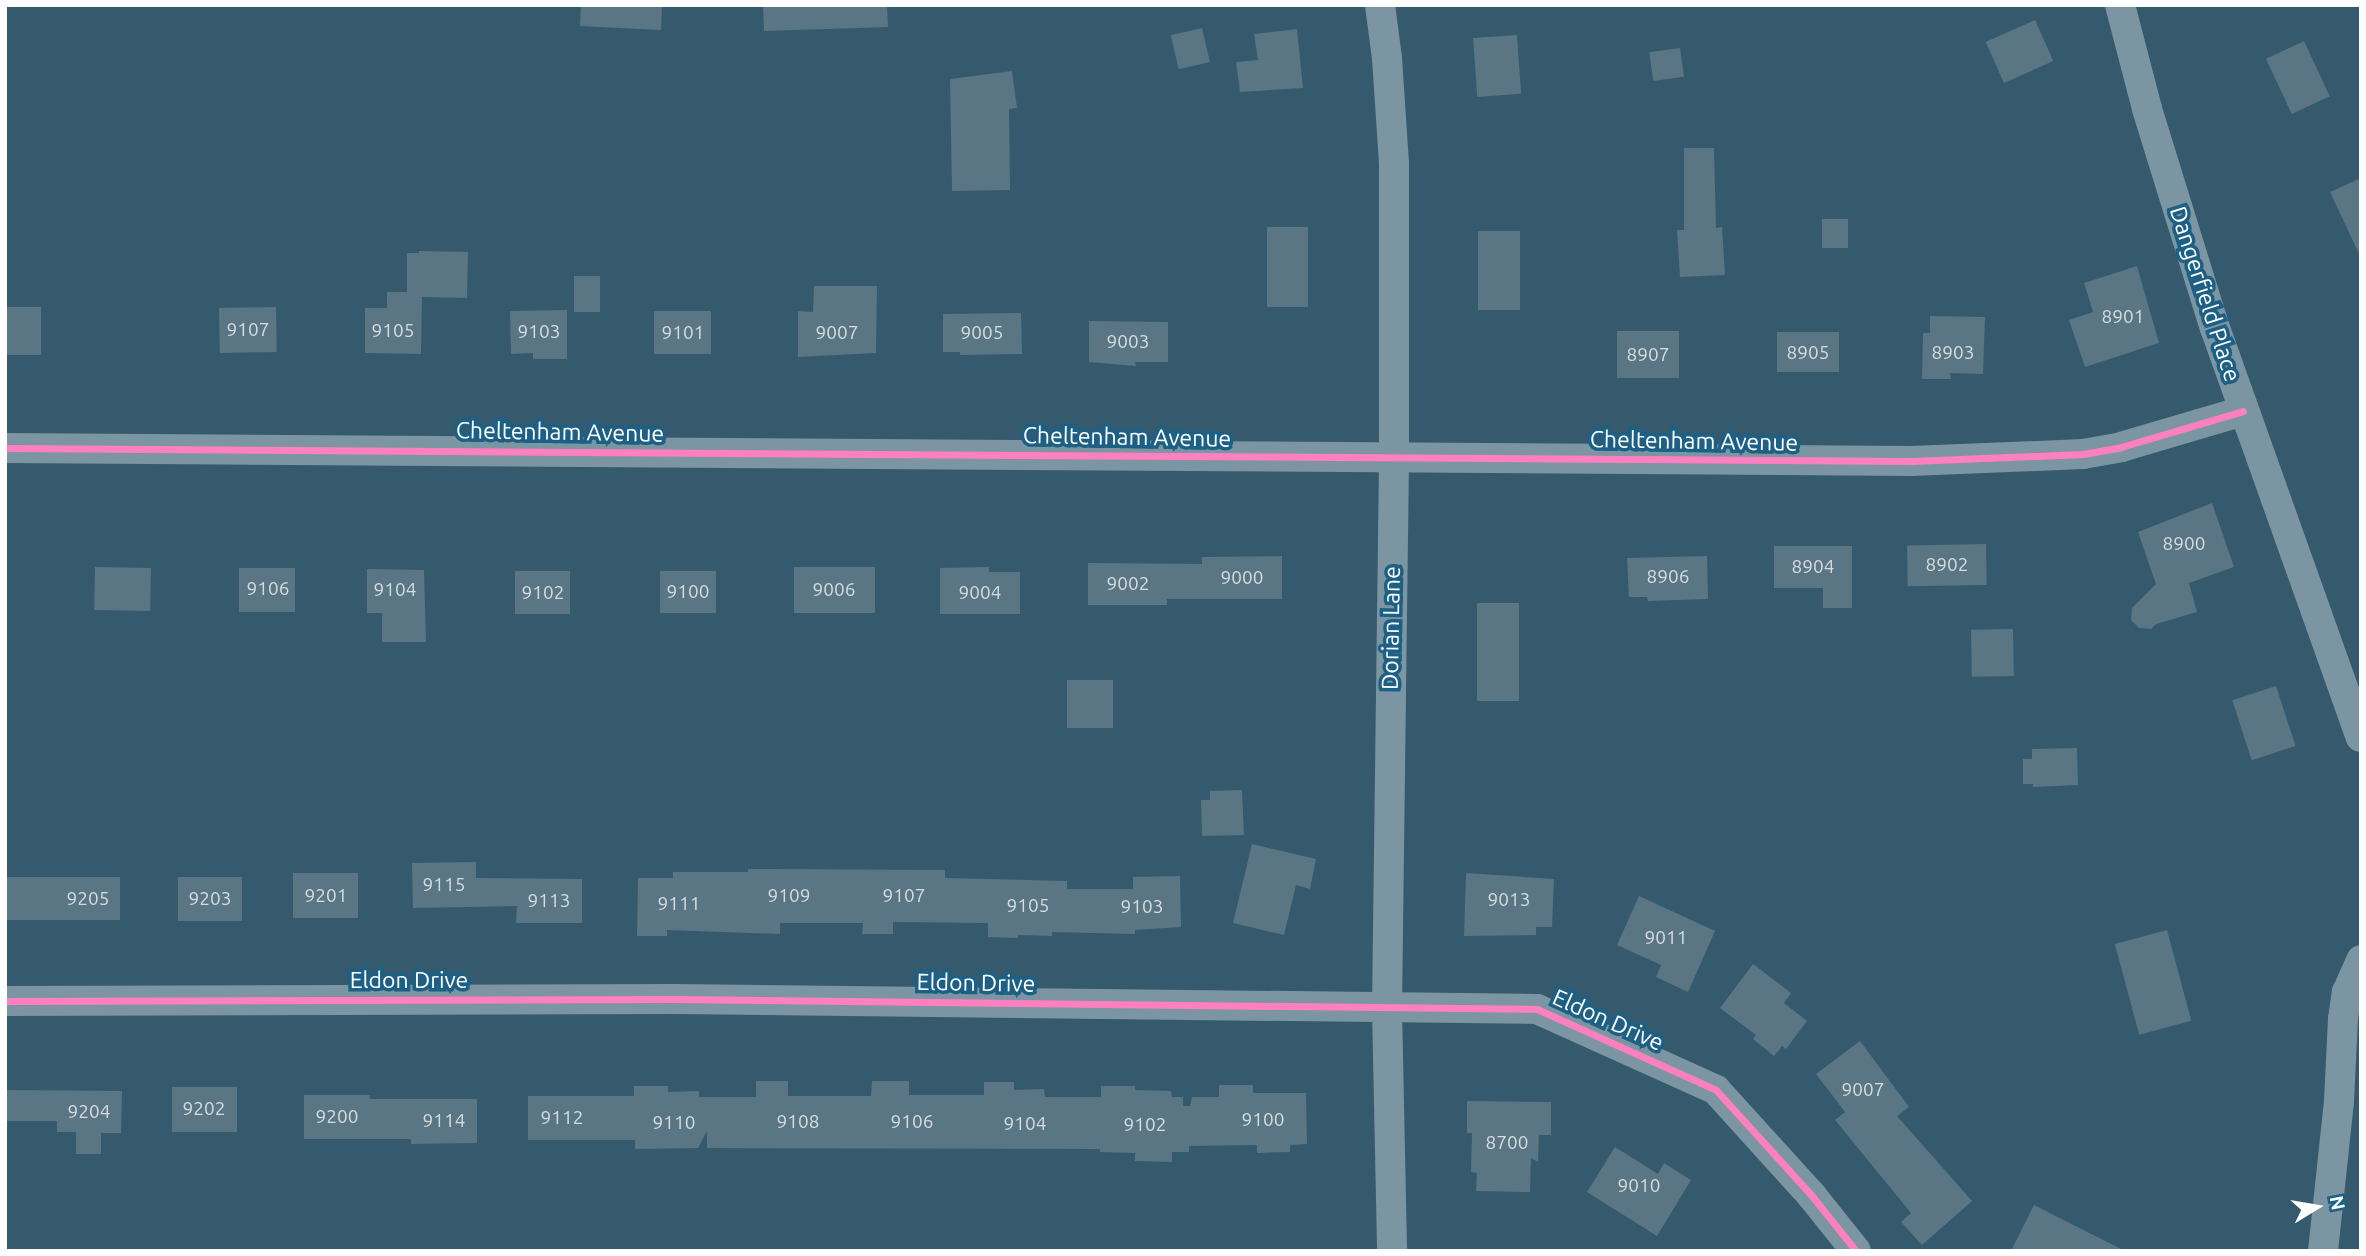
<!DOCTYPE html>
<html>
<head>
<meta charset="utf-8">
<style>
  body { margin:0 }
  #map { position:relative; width:2366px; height:1256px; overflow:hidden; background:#35596d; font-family:Ubuntu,sans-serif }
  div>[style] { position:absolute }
  .building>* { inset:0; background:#5a7685; transform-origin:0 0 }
  .street>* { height:30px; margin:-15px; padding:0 15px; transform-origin:15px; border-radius:15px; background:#7b95a3 }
  .cycleway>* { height:7px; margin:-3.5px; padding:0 3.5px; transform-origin:3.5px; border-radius:3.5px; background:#ff80c0 }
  span { translate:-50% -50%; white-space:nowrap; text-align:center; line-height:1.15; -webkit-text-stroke:7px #1d6085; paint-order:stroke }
  .number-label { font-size:19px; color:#d6dde0 }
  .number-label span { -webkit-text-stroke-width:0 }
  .street-label { font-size:23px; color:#fff }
  .frame { position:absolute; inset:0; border:7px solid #fff; pointer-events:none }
  .north { position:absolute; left:2282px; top:1172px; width:70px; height:70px; -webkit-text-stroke:5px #1d6085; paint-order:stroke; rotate:79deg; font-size:19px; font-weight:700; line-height:28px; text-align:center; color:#fff }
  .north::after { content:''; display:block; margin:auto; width:24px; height:32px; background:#fff; clip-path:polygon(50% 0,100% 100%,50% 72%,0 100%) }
</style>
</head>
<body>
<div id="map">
  <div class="building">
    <i style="clip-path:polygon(581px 5px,662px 5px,661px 30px,580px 26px)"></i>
    <i style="clip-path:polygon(763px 5px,887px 5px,888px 27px,764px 31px)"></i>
    <i style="left:2035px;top:20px;width:45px;height:54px;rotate:66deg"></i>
    <i style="left:1202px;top:28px;width:35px;height:32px;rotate:77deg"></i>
    <i style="clip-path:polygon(1297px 29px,1303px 88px,1240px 92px,1236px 62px,1258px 60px,1254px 34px)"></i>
    <i style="left:1517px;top:35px;width:59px;height:44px;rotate:86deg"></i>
    <i style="left:2304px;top:41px;width:61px;height:42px;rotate:65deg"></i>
    <i style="left:1680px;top:48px;width:29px;height:31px;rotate:82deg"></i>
    <i style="clip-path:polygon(1012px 71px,1017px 108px,1009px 109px,1010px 190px,952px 191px,950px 79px)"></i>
    <i style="clip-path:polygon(1684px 148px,1714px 148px,1716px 228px,1722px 227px,1725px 275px,1680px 277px,1677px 230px,1684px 230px)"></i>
    <i style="clip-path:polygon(2361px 178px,2361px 258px,2330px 192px)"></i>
    <i style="left:1848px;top:219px;width:29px;height:26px;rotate:90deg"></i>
    <i style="left:1308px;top:227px;width:80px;height:41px;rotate:90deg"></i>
    <i style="left:1478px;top:231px;width:42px;height:79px"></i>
    <i style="clip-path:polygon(419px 251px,468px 252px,467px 298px,422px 297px,421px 354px,365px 353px,365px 308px,387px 308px,387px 292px,407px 292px,407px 253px,419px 253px)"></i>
    <i style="clip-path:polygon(2137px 266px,2159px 343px,2085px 367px,2069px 320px,2093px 312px,2084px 283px)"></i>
    <i style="left:600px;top:276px;width:36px;height:26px;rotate:90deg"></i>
    <i style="clip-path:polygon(814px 286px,877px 286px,876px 353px,798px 357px,798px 311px,813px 312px)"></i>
    <i style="left:5px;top:307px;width:36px;height:48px"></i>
    <i style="left:276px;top:307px;width:45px;height:57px;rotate:89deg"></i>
    <i style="clip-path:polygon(567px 310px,567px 359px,533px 359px,533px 353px,511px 354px,510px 311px)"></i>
    <i style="left:711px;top:311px;width:43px;height:57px;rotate:90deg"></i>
    <i style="clip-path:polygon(1021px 313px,1022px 354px,960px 355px,960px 352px,943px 352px,943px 314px)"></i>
    <i style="clip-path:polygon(1930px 316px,1985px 317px,1983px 374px,1950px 373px,1951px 379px,1922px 379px,1923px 333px,1930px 333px)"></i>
    <i style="clip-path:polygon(1089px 321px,1168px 322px,1168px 362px,1135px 362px,1136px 366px,1089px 362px)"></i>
    <i style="left:1679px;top:331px;width:47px;height:62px;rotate:90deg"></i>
    <i style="left:1839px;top:332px;width:40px;height:62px;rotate:90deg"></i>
    <i style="clip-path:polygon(2212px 503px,2234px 567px,2189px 583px,2197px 612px,2156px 624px,2151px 629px,2139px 628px,2131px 620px,2132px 608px,2156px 584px,2138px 532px)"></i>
    <i style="left:1986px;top:544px;width:41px;height:79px;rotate:89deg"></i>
    <i style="clip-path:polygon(1774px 546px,1852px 546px,1852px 608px,1823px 608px,1823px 588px,1774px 588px)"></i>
    <i style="clip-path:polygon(1282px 556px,1282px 599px,1167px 599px,1167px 605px,1088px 605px,1088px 563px,1202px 564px,1202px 557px)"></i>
    <i style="clip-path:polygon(1707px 556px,1708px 599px,1648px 601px,1647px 597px,1629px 597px,1627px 558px)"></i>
    <i style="left:95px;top:567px;width:56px;height:43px;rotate:1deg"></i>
    <i style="left:794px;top:567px;width:81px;height:46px"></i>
    <i style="clip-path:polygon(989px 567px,989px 572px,1020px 572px,1020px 614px,940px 614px,940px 568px)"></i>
    <i style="left:239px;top:568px;width:56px;height:44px"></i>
    <i style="clip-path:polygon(367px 569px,424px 570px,426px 642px,382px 642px,382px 613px,367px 613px)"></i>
    <i style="left:515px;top:571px;width:55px;height:43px"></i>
    <i style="left:660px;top:571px;width:56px;height:42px"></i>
    <i style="left:1477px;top:603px;width:42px;height:98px"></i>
    <i style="left:2013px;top:629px;width:47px;height:42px;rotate:89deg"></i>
    <i style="left:1067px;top:680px;width:46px;height:48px"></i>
    <i style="left:2276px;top:686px;width:63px;height:46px;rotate:72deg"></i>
    <i style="clip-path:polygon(2077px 748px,2078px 785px,2033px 787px,2033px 784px,2023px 784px,2023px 759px,2032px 759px,2032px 749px)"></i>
    <i style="clip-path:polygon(1242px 790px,1244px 835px,1202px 836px,1201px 800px,1210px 800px,1210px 791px)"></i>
    <i style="clip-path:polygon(1252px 844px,1316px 859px,1310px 889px,1296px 885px,1284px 935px,1233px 923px)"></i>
    <i style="clip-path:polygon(476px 862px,476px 878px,582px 879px,582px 923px,516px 923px,517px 906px,413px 908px,412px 863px)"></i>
    <i style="clip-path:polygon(748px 869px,945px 870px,945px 878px,1067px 881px,1067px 889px,1133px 889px,1133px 877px,1180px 876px,1181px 927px,1135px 930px,1135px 934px,1052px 932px,1052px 936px,1018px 935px,1018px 938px,988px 937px,988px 923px,893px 922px,893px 934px,862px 934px,863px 923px,780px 923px,780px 934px,667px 930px,667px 936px,637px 936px,638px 878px,673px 878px,673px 872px,748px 872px)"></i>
    <i style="left:358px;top:873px;width:45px;height:65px;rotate:90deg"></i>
    <i style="clip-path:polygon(1466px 873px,1554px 879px,1552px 927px,1536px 927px,1536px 935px,1464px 936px)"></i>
    <i style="left:5px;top:877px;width:115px;height:43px"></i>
    <i style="left:178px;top:877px;width:64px;height:44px"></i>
    <i style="clip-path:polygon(1639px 896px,1715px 931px,1688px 992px,1656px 977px,1661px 965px,1617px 945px)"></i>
    <i style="left:2167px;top:930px;width:94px;height:54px;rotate:75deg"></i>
    <i style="clip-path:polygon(1753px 964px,1791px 993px,1784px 1003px,1807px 1021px,1786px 1049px,1782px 1046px,1774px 1056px,1753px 1039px,1756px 1035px,1720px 1008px)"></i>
    <i style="clip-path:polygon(1860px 1041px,1909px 1107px,1897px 1116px,1972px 1201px,1922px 1245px,1901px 1222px,1911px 1213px,1835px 1120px,1845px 1112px,1816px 1074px)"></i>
    <i style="clip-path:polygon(756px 1081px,788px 1081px,788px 1096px,871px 1096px,872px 1081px,909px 1081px,909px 1095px,984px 1095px,984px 1082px,1014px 1082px,1014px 1090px,1044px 1089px,1045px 1097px,1101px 1097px,1101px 1086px,1135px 1086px,1135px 1090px,1171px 1091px,1172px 1097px,1183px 1097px,1183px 1106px,1190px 1106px,1192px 1097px,1219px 1097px,1219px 1085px,1253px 1085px,1253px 1093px,1306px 1093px,1307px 1144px,1290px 1145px,1290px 1152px,1257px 1153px,1257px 1145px,1189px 1146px,1189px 1152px,1172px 1152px,1172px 1162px,1135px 1161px,1135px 1153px,1100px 1152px,1100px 1149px,707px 1148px,707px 1131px,698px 1148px,635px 1149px,635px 1140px,528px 1140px,528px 1096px,634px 1096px,634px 1086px,668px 1086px,668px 1092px,699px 1091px,699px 1097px,756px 1097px)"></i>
    <i style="left:172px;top:1087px;width:65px;height:45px"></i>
    <i style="clip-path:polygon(5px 1090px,122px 1091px,121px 1133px,101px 1133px,101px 1154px,76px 1154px,76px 1132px,57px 1132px,57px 1121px,5px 1121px)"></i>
    <i style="clip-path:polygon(304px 1095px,370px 1095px,370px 1099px,477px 1099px,477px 1143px,411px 1144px,411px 1139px,304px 1139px)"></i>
    <i style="clip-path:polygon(1467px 1101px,1551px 1102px,1551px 1135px,1539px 1135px,1538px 1162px,1531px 1158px,1530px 1192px,1476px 1191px,1477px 1173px,1471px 1172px,1472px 1133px,1467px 1133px)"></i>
    <i style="clip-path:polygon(1615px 1147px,1658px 1174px,1664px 1163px,1691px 1180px,1657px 1236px,1587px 1192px)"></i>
    <i style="clip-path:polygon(2034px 1205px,2125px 1251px,2011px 1251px)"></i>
  </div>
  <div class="street">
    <i style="left:1380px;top:5px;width:53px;rotate:82.5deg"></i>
    <i style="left:1387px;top:58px;width:105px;rotate:86.2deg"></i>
    <i style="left:1394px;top:163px;width:296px;rotate:90deg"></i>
    <i style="left:1394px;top:459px;width:549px;rotate:90.73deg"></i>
    <i style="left:1387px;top:1008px;width:243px;rotate:88.8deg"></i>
    <i style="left:2120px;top:5px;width:107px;rotate:75.4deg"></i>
    <i style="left:2147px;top:109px;width:229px;rotate:72.8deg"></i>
    <i style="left:2215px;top:328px;width:434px;rotate:70.4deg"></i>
    <i style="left:5px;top:448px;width:1906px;rotate:0.39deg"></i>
    <i style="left:1911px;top:461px;width:172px;rotate:-2.3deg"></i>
    <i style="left:2083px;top:454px;width:39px;rotate:-10deg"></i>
    <i style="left:2121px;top:447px;width:127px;rotate:-16.4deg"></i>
    <i style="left:5px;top:1001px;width:669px;rotate:-0.17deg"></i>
    <i style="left:674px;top:999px;width:863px;rotate:0.66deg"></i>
    <i style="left:1537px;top:1009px;width:196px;rotate:24.3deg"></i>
    <i style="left:1716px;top:1090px;width:143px;rotate:47.8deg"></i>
    <i style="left:1812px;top:1196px;width:70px;rotate:51.3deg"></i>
    <i style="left:2323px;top:1251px;width:151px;rotate:-83.9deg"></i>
    <i style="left:2339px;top:1101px;width:82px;rotate:-87.2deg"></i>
    <i style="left:2343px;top:1019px;width:27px;rotate:-82deg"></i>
    <i style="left:2347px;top:992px;width:35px;rotate:-66deg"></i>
  </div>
  <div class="cycleway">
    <i style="left:5px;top:448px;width:1906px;rotate:0.39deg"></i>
    <i style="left:1911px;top:461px;width:172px;rotate:-2.3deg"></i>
    <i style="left:2083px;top:454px;width:39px;rotate:-10deg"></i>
    <i style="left:2121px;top:447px;width:127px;rotate:-16.4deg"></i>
    <i style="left:5px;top:1001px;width:669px;rotate:-0.17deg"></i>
    <i style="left:674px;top:999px;width:863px;rotate:0.66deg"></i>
    <i style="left:1537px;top:1009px;width:196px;rotate:24.3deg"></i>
    <i style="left:1716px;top:1090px;width:143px;rotate:47.8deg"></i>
    <i style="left:1812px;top:1196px;width:70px;rotate:51.3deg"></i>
  </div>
  <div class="number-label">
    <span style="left:2123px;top:317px">8901</span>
    <span style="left:248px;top:330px">9107</span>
    <span style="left:393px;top:331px">9105</span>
    <span style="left:539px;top:332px">9103</span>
    <span style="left:683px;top:333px">9101</span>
    <span style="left:837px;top:333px">9007</span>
    <span style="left:982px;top:333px">9005</span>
    <span style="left:1128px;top:342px">9003</span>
    <span style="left:1808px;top:353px">8905</span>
    <span style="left:1953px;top:353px">8903</span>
    <span style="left:1648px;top:355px">8907</span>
    <span style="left:2184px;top:544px">8900</span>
    <span style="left:1947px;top:565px">8902</span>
    <span style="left:1813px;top:567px">8904</span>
    <span style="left:1668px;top:577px">8906</span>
    <span style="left:1242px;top:578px">9000</span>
    <span style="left:1128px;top:584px">9002</span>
    <span style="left:268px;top:589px">9106</span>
    <span style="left:395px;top:590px">9104</span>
    <span style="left:834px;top:590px">9006</span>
    <span style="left:688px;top:592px">9100</span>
    <span style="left:543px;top:593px">9102</span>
    <span style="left:980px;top:593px">9004</span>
    <span style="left:444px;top:885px">9115</span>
    <span style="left:326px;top:896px">9201</span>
    <span style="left:789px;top:896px">9109</span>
    <span style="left:904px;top:896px">9107</span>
    <span style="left:88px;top:899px">9205</span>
    <span style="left:210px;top:899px">9203</span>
    <span style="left:1509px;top:900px">9013</span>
    <span style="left:549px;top:901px">9113</span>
    <span style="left:679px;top:904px">9111</span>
    <span style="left:1028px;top:906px">9105</span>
    <span style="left:1142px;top:907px">9103</span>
    <span style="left:1666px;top:938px">9011</span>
    <span style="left:1863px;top:1090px">9007</span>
    <span style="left:204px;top:1109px">9202</span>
    <span style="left:89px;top:1112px">9204</span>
    <span style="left:337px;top:1117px">9200</span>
    <span style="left:562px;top:1118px">9112</span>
    <span style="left:1263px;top:1120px">9100</span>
    <span style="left:444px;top:1121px">9114</span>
    <span style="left:798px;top:1122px">9108</span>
    <span style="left:912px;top:1122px">9106</span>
    <span style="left:674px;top:1123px">9110</span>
    <span style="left:1025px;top:1124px">9104</span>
    <span style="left:1145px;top:1125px">9102</span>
    <span style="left:1507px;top:1143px">8700</span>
    <span style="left:1639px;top:1186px">9010</span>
  </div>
  <div class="street-label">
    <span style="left:2205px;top:294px;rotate:72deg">Dangerfield Place</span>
    <span style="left:560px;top:432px;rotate:1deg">Cheltenham Avenue</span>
    <span style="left:1127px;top:437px;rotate:1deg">Cheltenham Avenue</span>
    <span style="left:1694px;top:441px;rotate:1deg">Cheltenham Avenue</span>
    <span style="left:1391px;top:628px;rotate:-89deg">Dorian Lane</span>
    <span style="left:409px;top:980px">Eldon Drive</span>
    <span style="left:976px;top:983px;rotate:1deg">Eldon Drive</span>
    <span style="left:1608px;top:1020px;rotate:24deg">Eldon Drive</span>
  </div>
  <div class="frame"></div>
  <div class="north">N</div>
</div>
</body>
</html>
